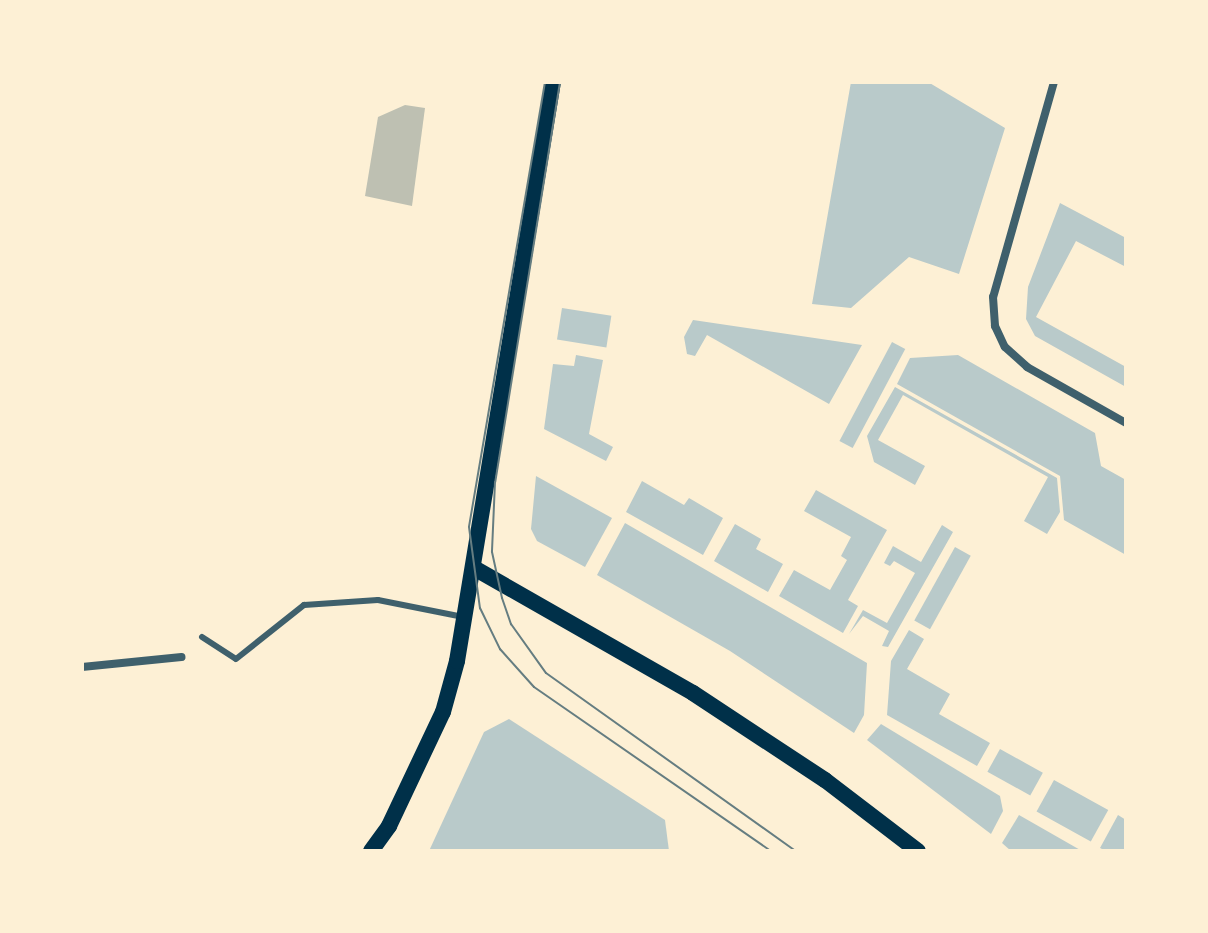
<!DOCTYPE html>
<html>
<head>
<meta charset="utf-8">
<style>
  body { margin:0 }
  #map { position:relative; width:1208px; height:933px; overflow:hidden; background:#fdf0d5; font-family:"PT Sans",sans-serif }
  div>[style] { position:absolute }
  .green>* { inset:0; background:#b9caca; transform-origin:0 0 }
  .building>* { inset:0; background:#bec0b2 }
  .service>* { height:6px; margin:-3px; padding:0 3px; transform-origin:3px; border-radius:3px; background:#3f606c }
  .minor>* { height:8px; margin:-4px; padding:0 4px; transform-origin:4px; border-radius:4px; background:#3f606c }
  .secondary>* { height:16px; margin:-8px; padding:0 8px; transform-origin:8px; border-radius:8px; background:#003049 }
  .tram>* { height:2px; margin:-1px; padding:0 1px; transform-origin:1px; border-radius:1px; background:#657d81 }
  span { translate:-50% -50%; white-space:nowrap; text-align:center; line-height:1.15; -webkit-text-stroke:7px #fdf0d5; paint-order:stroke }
  .frame { position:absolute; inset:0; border:84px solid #fdf0d5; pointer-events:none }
</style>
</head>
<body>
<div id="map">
  <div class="green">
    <i style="clip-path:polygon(851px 82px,928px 82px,1005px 128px,959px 274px,909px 257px,851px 308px,812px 304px)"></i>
    <i style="clip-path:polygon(1060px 203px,1126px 238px,1126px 267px,1076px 241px,1036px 317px,1126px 367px,1126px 387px,1035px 336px,1026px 319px,1028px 287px)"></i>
    <i style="left:562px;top:308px;width:50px;height:32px;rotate:9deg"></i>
    <i style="clip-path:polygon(693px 320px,862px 345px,829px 404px,707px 335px,695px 356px,687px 354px,684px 337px)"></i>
    <i style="left:892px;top:342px;width:15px;height:112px;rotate:28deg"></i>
    <i style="clip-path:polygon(576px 355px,603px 360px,589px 434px,613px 447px,606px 461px,544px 429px,553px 364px,574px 366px)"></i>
    <i style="clip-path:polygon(958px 355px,1095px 433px,1101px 466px,1126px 480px,1126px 555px,1064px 520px,1060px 476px,897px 384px,910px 358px)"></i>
    <i style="clip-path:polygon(895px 387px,1057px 478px,1060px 512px,1047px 534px,1024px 521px,1048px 477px,903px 395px,878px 440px,925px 466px,915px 485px,874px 462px,867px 436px)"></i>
    <i style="clip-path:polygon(536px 476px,612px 518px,585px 567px,537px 541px,531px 529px)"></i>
    <i style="clip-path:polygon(642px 481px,684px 505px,689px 498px,723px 518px,703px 555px,626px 512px)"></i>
    <i style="clip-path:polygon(816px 490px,887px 530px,848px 600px,858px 606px,843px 633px,779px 596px,794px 570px,830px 590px,847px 560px,841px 556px,851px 537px,804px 511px)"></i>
    <i style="clip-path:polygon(625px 523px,867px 663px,864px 715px,854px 733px,730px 651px,597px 575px)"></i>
    <i style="clip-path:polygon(735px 524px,761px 539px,756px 549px,783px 564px,768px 592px,714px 561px)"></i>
    <i style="clip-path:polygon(942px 525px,953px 532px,888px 647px,882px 646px,889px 631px,863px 616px,849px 634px,863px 610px,887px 623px,915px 573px,894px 561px,890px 566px,884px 563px,893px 546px,921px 562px)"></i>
    <i style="left:955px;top:547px;width:18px;height:84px;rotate:29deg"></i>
    <i style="clip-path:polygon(909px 630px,924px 639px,907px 669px,950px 694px,939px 714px,990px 743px,977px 766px,887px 715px,891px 661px)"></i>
    <i style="clip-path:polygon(509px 719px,665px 820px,669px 851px,429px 851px,484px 732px)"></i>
    <i style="clip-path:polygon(881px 724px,1000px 796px,1003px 811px,991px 834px,867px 740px)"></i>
    <i style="left:1000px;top:749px;width:49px;height:26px;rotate:29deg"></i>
    <i style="left:1054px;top:780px;width:62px;height:36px;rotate:29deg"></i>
    <i style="clip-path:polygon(1019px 815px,1082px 851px,1011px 851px,1002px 843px)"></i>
    <i style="clip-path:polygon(1118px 815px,1126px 820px,1126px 851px,1106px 851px,1100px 848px)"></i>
  </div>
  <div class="building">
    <i style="clip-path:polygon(405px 105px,425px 108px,412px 206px,365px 196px,378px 117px)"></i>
  </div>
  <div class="service">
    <i style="left:202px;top:637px;width:40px;rotate:32.9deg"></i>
    <i style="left:236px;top:659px;width:87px;rotate:-38.5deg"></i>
    <i style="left:304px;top:605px;width:74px;rotate:-3.9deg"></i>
    <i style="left:378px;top:600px;width:87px;rotate:11.3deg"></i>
  </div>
  <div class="minor">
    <i style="left:1054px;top:82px;width:223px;rotate:105.8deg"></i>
    <i style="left:993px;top:297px;width:29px;rotate:86deg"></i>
    <i style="left:995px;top:326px;width:23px;rotate:65deg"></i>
    <i style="left:1005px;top:347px;width:30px;rotate:42deg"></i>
    <i style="left:1027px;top:367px;width:114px;rotate:29.5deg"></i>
    <i style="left:82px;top:667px;width:100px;rotate:-5.7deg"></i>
  </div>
  <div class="secondary">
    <i style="left:474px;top:568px;width:252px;rotate:29.7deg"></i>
    <i style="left:693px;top:693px;width:158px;rotate:33.4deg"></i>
    <i style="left:825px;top:780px;width:117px;rotate:37.4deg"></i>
    <i style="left:371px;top:851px;width:31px;rotate:-54deg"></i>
    <i style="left:389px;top:826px;width:126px;rotate:-64.7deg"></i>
    <i style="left:443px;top:712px;width:53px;rotate:-74.6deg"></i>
    <i style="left:457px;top:661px;width:587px;rotate:-80.59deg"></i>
  </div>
  <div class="tram">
    <i style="left:545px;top:82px;width:451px;rotate:99.7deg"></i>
    <i style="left:469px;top:527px;width:82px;rotate:82.3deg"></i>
    <i style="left:480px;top:608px;width:46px;rotate:64deg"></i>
    <i style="left:500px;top:649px;width:51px;rotate:48.2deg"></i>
    <i style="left:534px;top:687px;width:288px;rotate:34.7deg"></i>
    <i style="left:560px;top:82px;width:405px;rotate:99.2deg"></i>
    <i style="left:495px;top:482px;width:70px;rotate:92.5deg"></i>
    <i style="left:492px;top:552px;width:47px;rotate:77.7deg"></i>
    <i style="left:502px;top:598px;width:28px;rotate:71deg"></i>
    <i style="left:511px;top:624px;width:60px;rotate:54.5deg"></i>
    <i style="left:546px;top:673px;width:307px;rotate:35.5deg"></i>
  </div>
  <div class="frame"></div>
</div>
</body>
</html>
